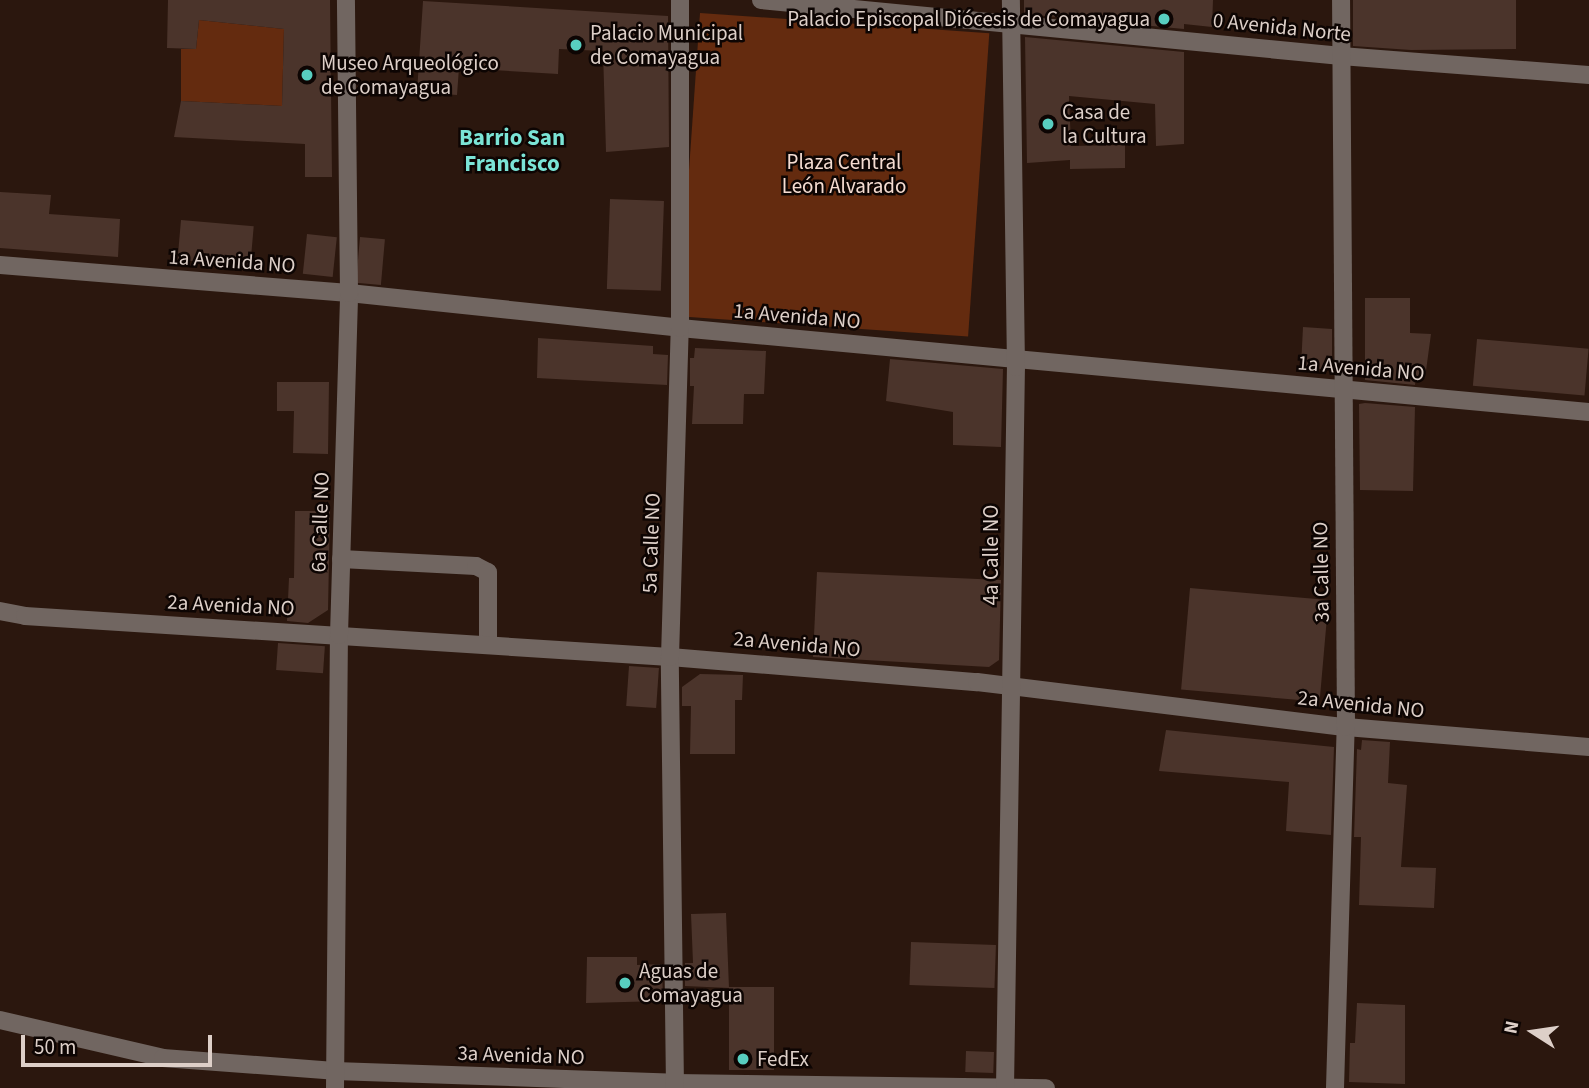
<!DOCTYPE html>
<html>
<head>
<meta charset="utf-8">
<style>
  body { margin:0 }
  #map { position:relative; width:1589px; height:1088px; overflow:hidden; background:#2b170e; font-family:"Source Sans 3",sans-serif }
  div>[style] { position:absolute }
  .green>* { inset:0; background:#642b0f; transform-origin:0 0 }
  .building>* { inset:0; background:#4b342b; transform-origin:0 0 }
  .minor>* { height:18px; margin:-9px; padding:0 9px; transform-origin:9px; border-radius:9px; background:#716661 }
  .dots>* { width:19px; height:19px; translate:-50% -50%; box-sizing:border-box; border:4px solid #0d0503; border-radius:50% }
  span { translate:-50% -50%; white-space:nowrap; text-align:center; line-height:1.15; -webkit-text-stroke:5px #0d0503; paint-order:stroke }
  .poi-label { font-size:21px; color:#ddcfc8 }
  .right { translate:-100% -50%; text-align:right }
  .left { translate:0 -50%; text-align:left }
  .street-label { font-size:21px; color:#ddcfc8 }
  .park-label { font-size:21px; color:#f5dcd1 }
  .neighbourhood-label { font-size:23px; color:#7be4d6; font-weight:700 }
  .north { position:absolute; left:1498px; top:997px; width:70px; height:70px; -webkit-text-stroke:5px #0d0503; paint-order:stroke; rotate:282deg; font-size:19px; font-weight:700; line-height:28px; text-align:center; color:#ddcfc8 }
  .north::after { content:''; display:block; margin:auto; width:24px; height:32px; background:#ddcfc8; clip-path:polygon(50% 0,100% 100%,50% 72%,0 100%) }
  .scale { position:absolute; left:21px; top:1035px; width:191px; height:32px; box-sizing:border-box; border:4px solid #ddcfc8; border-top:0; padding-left:9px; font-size:21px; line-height:24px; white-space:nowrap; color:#ddcfc8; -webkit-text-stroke:5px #0d0503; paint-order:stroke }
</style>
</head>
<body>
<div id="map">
  <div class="green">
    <i style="left:700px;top:13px;width:290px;height:304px;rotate:4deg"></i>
    <i style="clip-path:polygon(199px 20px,284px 29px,282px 106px,181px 101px,181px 49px,196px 49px)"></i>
  </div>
  <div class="building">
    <i style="clip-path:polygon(168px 0,330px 0,332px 177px,305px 177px,305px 144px,174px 137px,181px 101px,282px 106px,284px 29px,199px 20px,196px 49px,167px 48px)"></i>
    <i style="clip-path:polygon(1024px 0,1213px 0,1212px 27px,1184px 24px,1184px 29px,1024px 14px)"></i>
    <i style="clip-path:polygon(1353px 0,1516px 0,1516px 49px,1411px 50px,1353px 46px)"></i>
    <i style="clip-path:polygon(423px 1px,668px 16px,669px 147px,606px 152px,603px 51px,559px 49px,558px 74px,459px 68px,457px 95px,417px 92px)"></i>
    <i style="clip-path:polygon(1025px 37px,1184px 52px,1184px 144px,1156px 146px,1155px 104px,1069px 96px,1071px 146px,1125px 145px,1125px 168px,1070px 169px,1070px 160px,1027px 163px)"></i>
    <i style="clip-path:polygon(0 192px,51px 195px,49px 214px,120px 219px,118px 257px,0 248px)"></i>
    <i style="left:610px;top:199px;width:54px;height:90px;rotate:2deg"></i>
    <i style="left:181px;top:220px;width:73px;height:40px;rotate:5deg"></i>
    <i style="left:307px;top:234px;width:30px;height:40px;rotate:6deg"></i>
    <i style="left:360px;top:237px;width:25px;height:46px;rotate:5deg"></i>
    <i style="clip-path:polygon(1365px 298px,1410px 298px,1410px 333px,1431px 334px,1425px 378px,1416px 377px,1415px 385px,1365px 380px)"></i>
    <i style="clip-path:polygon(1303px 327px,1332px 329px,1332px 358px,1321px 369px,1301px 367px)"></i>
    <i style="clip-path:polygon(538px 338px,653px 346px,653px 354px,668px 355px,667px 385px,537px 378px)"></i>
    <i style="left:1477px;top:339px;width:112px;height:47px;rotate:5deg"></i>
    <i style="clip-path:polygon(695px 348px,766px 351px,764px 394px,744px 394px,743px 424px,692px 424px,694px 386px,690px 386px,690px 358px,694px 358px)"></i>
    <i style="clip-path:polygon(890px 359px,1003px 369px,1001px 447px,953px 445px,953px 412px,886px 401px)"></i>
    <i style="clip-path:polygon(277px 382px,329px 382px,328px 454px,293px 453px,294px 411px,277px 411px)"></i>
    <i style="clip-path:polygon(1365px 403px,1415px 407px,1413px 491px,1360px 490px,1359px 404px)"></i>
    <i style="clip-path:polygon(295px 511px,330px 511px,328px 610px,308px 623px,287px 621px,289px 578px,294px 578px)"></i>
    <i style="clip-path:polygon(817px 572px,1001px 580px,999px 660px,989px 667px,813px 657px)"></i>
    <i style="left:1190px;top:588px;width:139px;height:102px;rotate:5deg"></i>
    <i style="left:278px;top:643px;width:47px;height:27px;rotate:4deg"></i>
    <i style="left:629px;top:666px;width:30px;height:40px;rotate:4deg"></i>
    <i style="clip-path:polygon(700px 674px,743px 675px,742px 700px,735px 700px,735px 754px,690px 754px,691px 706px,682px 706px,682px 687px)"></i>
    <i style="clip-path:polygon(1166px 730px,1334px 747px,1331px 835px,1286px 831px,1289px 782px,1159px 771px)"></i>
    <i style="clip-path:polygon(1362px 740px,1390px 742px,1388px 783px,1407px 785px,1401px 867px,1436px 868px,1434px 908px,1359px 905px,1361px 837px,1354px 837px,1357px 749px,1361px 750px)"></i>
    <i style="clip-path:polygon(726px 913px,729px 988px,685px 986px,685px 963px,693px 963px,691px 914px)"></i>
    <i style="left:911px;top:942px;width:85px;height:43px;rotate:2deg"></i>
    <i style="clip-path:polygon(587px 957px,637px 957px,637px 965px,662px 964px,663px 1001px,586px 1003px)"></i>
    <i style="left:774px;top:987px;width:83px;height:45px;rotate:90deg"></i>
    <i style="clip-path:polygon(1357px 1003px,1405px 1005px,1405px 1084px,1349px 1082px,1350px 1043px,1355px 1043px)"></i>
    <i style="left:966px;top:1051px;width:28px;height:21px;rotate:2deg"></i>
  </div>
  <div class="minor">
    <i style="left:761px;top:0;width:583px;rotate:5.51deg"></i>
    <i style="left:1341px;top:56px;width:249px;rotate:4.4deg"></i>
    <i style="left:0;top:265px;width:350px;rotate:4.6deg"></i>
    <i style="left:349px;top:293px;width:333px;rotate:6deg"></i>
    <i style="left:680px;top:328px;width:913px;rotate:5.28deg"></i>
    <i style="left:341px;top:559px;width:135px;rotate:3deg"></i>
    <i style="left:476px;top:566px;width:13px;rotate:27deg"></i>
    <i style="left:488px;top:572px;width:72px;rotate:90deg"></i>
    <i style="left:0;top:611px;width:25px;rotate:11deg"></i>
    <i style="left:25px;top:616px;width:646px;rotate:3.64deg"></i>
    <i style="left:670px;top:657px;width:308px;rotate:4.7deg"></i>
    <i style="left:977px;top:682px;width:372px;rotate:7deg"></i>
    <i style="left:1346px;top:727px;width:244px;rotate:4.7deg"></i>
    <i style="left:0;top:1020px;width:167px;rotate:13.1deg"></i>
    <i style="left:163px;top:1058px;width:172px;rotate:4.3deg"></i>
    <i style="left:335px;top:1071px;width:340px;rotate:2deg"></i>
    <i style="left:675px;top:1083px;width:371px;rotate:0.8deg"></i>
    <i style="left:335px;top:1088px;width:453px;rotate:-89.5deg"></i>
    <i style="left:339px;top:635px;width:342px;rotate:-88.3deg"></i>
    <i style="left:349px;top:293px;width:293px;rotate:-90.6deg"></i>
    <i style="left:675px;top:1088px;width:431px;rotate:-90.7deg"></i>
    <i style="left:670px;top:657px;width:329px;rotate:-88.3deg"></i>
    <i style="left:680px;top:328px;width:328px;rotate:-90deg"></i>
    <i style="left:1005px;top:1088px;width:721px;rotate:-89.13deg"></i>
    <i style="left:1016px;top:367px;width:367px;rotate:-90.8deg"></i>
    <i style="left:1335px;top:1088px;width:361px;rotate:-88.3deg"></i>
    <i style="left:1346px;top:727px;width:727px;rotate:-90.39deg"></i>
  </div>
  <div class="dots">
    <i style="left:1164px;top:19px;background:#58cec0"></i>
    <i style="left:576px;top:45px;background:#58cec0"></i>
    <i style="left:307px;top:75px;background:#58cec0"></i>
    <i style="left:1048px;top:124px;background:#58cec0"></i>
    <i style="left:625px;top:983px;background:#58cec0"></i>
    <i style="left:743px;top:1059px;background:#58cec0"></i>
  </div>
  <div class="poi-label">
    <span class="right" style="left:1150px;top:19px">Palacio Episcopal Diócesis de Comayagua</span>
    <span class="left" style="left:590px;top:45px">Palacio Municipal<br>de Comayagua</span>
    <span class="left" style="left:321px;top:75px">Museo Arqueológico<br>de Comayagua</span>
    <span class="left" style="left:1062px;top:124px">Casa de<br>la Cultura</span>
    <span class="left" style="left:639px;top:983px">Aguas de<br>Comayagua</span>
    <span class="left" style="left:757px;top:1059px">FedEx</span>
  </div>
  <div class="street-label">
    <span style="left:1282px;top:27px;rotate:6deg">0 Avenida Norte</span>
    <span style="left:232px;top:261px;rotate:4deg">1a Avenida NO</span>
    <span style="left:797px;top:316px;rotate:5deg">1a Avenida NO</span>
    <span style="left:1361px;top:368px;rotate:5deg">1a Avenida NO</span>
    <span style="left:320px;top:522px;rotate:-88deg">6a Calle NO</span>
    <span style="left:651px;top:543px;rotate:-88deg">5a Calle NO</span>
    <span style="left:991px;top:555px;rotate:-90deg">4a Calle NO</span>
    <span style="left:1321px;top:572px;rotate:-91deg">3a Calle NO</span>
    <span style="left:231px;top:605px;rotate:3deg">2a Avenida NO</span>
    <span style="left:797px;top:644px;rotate:5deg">2a Avenida NO</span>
    <span style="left:1361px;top:704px;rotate:6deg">2a Avenida NO</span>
    <span style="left:521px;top:1055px;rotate:2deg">3a Avenida NO</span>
  </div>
  <div class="park-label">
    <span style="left:844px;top:174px">Plaza Central<br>León Alvarado</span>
  </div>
  <div class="neighbourhood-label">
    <span style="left:512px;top:151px">Barrio San<br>Francisco</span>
  </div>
  <div class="north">N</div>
  <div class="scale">50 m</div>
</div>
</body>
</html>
